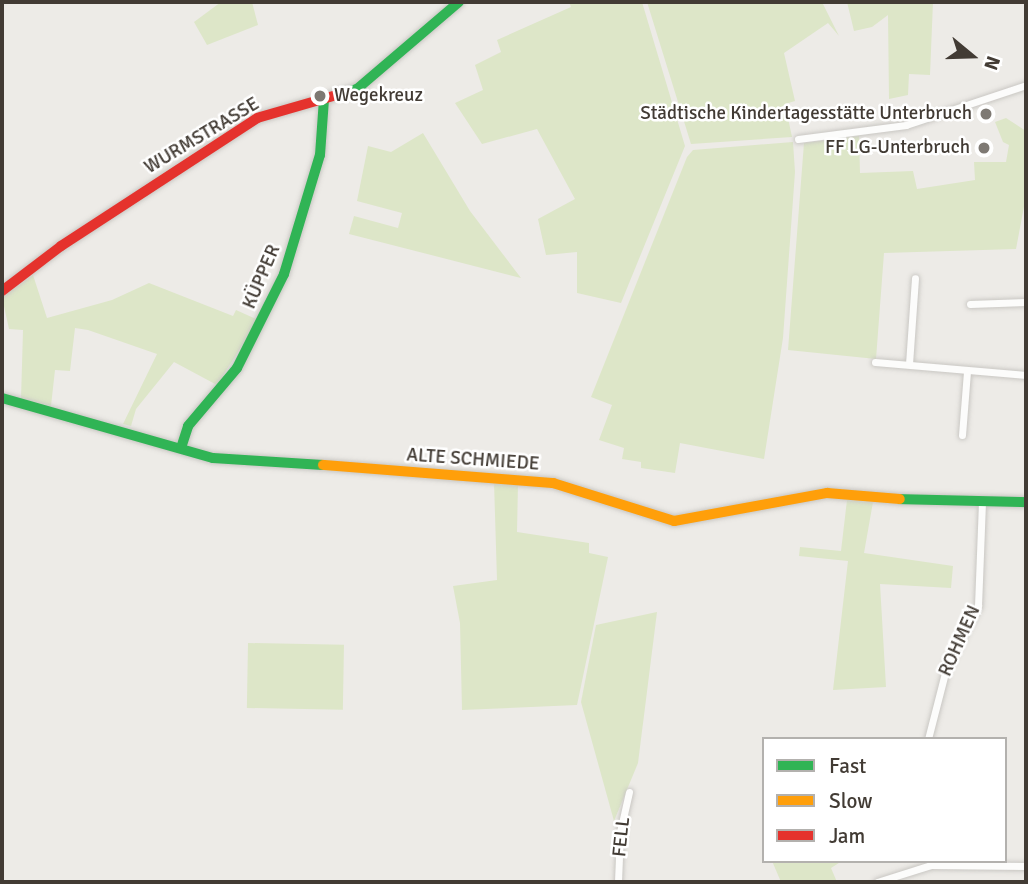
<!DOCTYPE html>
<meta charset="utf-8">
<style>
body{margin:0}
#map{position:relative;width:1028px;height:884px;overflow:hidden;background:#edebe7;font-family:Signika,sans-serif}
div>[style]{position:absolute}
.green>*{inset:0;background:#dde6c8;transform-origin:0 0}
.roads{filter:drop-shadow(0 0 2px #c9c7c3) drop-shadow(0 0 2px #c9c7c3)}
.street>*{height:7px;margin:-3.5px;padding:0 3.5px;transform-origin:3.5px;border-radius:3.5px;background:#fcfcfb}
.fast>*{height:10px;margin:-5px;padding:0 5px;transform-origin:5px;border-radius:5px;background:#30b455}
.slow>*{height:10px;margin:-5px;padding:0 5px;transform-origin:5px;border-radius:5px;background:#ff9f0a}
.jam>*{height:10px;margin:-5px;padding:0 5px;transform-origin:5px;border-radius:5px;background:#e5322d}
.dots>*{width:19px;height:19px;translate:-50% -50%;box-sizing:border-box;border:4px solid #fff;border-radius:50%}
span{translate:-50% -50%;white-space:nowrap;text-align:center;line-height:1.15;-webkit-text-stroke:5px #fff;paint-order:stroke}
.poi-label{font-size:19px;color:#423b34}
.left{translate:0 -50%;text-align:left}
.right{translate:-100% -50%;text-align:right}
.street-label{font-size:19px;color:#423b34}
.frame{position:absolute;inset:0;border:4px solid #423b34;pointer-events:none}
.legend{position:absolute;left:762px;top:737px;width:245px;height:126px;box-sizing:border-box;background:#fff;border:2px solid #b3b1ae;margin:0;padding:9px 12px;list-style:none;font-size:21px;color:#423b34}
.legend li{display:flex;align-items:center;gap:14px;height:35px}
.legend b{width:35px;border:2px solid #b3b1ae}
.north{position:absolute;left:937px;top:21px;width:70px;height:70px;-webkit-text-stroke:5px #fff;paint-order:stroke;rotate:109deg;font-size:19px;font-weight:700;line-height:28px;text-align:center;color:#423b34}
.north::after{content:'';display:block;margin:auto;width:24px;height:32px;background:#423b34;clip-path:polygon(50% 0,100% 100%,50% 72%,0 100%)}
</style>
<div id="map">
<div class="green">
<i style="clip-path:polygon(221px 2px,252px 2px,258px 25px,207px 45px,194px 22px)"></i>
<i style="clip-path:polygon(569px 2px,642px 2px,685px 146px,621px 303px,577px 293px,577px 252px,546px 255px,538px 219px,575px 199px,537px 129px,482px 144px,455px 103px,483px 90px,475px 65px,501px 52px,497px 40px,571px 7px)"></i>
<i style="clip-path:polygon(647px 2px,822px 2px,839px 36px,828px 23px,784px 53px,795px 101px,785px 104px,792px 137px,691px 144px)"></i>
<i style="clip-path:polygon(847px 2px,933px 2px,930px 75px,909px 74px,908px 95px,889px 99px,888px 15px,872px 27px,854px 31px)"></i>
<i style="clip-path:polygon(1006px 118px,1026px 131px,1026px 196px,1016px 249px,884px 253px,876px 359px,788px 350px,804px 143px,859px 136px,860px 173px,913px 171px,917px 189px,975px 180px,974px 162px,1006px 162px,1009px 145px,1003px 142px,995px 122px)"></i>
<i style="clip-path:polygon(423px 133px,470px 211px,521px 278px,349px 234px,354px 216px,398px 228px,402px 213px,357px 201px,368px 146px,391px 152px)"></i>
<i style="clip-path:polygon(793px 142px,795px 172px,783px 338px,764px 459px,680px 443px,675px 473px,641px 468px,641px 462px,622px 459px,624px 448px,599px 440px,612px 405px,591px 397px,687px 157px,693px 150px)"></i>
<i style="clip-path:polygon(33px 275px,47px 318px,112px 300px,149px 283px,233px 316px,236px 310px,258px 320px,217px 385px,174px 362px,136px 409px,131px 426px,123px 424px,157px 354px,88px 330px,75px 328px,70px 371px,55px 370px,51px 406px,21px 399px,23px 330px,9px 329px,2px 297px)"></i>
<i style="clip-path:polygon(494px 482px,518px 484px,517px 532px,589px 543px,589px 553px,608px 557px,577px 705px,462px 710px,460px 623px,453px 586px,497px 580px)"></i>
<i style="clip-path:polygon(847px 500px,873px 502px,864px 553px,953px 566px,951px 588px,880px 584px,886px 687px,833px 690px,848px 561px,799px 556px,800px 547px,841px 551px)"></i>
<i style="clip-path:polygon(657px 612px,638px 763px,614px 821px,581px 702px,596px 625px)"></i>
<i style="left:248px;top:643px;width:96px;height:65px;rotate:1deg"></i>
<i style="clip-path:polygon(772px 861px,842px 861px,831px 868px,837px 882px,781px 882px)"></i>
</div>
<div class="roads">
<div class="street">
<i style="left:798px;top:139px;width:109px;rotate:-7.4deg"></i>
<i style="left:906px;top:125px;width:126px;rotate:-18.4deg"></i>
<i style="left:970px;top:304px;width:56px;rotate:-2deg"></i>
<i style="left:875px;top:362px;width:152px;rotate:4.9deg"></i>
<i style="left:909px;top:364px;width:86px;rotate:-86deg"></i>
<i style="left:962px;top:435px;width:64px;rotate:-85.5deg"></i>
<i style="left:928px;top:739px;width:76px;rotate:-75.6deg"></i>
<i style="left:947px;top:665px;width:67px;rotate:-62.3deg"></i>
<i style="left:978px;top:606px;width:106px;rotate:-87.8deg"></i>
<i style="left:618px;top:882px;width:50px;rotate:-87.7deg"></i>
<i style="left:620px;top:832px;width:41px;rotate:-77.3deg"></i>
<i style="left:877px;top:882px;width:57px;rotate:-17.5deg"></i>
<i style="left:931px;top:865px;width:95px;rotate:0.6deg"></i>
</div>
<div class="fast">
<i style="left:347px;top:92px;width:10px;rotate:-17deg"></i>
<i style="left:357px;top:89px;width:134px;rotate:-40.5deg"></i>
<i style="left:2px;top:398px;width:219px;rotate:15.9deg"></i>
<i style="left:213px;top:458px;width:110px;rotate:3.6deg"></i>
<i style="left:181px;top:448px;width:23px;rotate:-72deg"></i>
<i style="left:188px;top:426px;width:76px;rotate:-49.8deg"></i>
<i style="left:237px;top:368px;width:105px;rotate:-63.4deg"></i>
<i style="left:284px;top:274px;width:124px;rotate:-73.2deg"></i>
<i style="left:320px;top:155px;width:56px;rotate:-85.9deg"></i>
<i style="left:900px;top:499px;width:126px;rotate:1.4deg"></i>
</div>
<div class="slow">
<i style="left:323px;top:465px;width:231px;rotate:4.5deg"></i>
<i style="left:553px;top:483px;width:127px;rotate:17.4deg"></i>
<i style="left:674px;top:521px;width:156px;rotate:-10.4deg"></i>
<i style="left:827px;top:493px;width:73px;rotate:4.7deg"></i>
</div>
<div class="jam">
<i style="left:2px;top:291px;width:74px;rotate:-37.3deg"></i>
<i style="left:61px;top:246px;width:234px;rotate:-33.1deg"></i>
<i style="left:257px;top:118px;width:94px;rotate:-16.1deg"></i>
</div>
</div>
<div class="dots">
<i style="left:320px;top:96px;background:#7e7973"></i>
<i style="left:986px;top:114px;background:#7e7973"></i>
<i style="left:984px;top:148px;background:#7e7973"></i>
</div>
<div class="poi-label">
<span class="left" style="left:334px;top:96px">Wegekreuz</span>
<span class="right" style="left:972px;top:114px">Städtische Kindertagesstätte Unterbruch</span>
<span class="right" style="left:970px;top:148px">FF LG-Unterbruch</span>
</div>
<div class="street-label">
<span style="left:202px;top:136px;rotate:-31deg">WURMSTRASSE</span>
<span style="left:262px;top:277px;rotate:-67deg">KÜPPER</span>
<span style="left:473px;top:460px;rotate:4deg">ALTE SCHMIEDE</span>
<span style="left:960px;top:641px;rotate:-66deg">ROHMEN</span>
<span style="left:622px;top:837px;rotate:-84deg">FELL</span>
</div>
<div class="frame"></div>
<ul class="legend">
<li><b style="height:9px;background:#30b455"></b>Fast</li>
<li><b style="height:9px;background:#ff9f0a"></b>Slow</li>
<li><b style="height:9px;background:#e5322d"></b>Jam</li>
</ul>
<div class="north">N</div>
</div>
